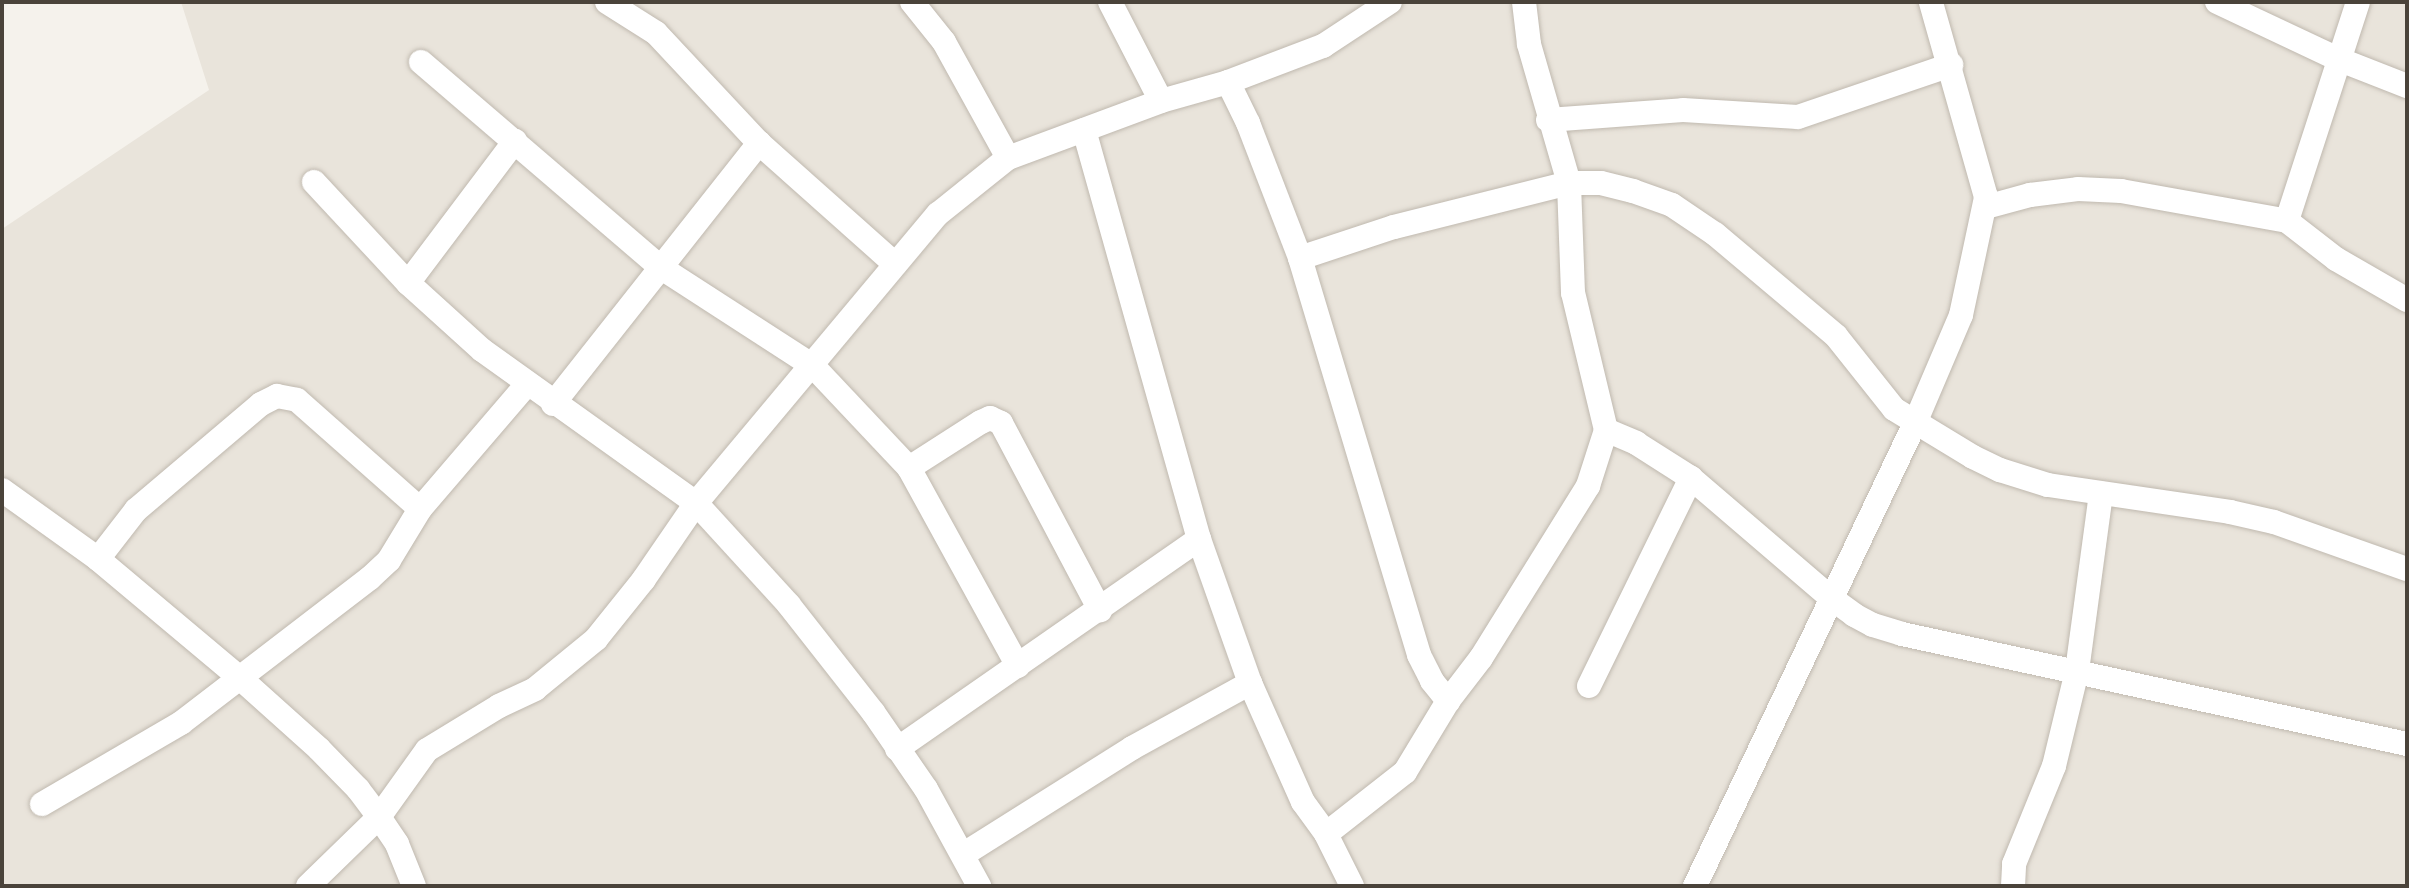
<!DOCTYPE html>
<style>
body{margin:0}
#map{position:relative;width:2409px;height:888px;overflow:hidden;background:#f5f2ec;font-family:"Varela Round",sans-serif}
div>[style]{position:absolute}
.residential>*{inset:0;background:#e9e4db}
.roads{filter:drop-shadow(0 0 2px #c0b9af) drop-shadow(0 0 2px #c0b9af)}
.minor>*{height:24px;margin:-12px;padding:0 12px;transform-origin:12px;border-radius:12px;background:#fff}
span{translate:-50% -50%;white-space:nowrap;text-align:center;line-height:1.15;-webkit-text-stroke:5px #fff;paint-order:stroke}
.frame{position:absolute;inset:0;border:4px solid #4a433a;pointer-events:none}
</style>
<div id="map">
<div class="residential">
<i style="clip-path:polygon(181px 2px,2407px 2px,2407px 886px,2px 886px,2px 229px,209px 90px)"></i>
</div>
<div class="roads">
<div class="minor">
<i style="left:607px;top:2px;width:58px;rotate:32.3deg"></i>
<i style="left:656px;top:33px;width:151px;rotate:46.9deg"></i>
<i style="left:759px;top:143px;width:182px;rotate:41.7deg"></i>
<i style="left:912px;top:2px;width:51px;rotate:51.3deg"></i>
<i style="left:944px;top:42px;width:132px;rotate:61.1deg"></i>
<i style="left:1110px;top:2px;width:111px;rotate:62.7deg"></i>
<i style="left:2217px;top:2px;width:134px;rotate:25.2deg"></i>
<i style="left:2338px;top:59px;width:74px;rotate:21.4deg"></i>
<i style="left:2358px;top:2px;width:230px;rotate:108deg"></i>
<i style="left:2287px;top:221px;width:62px;rotate:37.8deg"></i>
<i style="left:2336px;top:259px;width:82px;rotate:30deg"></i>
<i style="left:421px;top:62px;width:315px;rotate:40.6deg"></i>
<i style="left:660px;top:267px;width:182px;rotate:32.9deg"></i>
<i style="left:813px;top:366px;width:140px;rotate:46.7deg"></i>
<i style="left:909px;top:468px;width:226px;rotate:61.2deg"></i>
<i style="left:1228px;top:82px;width:102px;rotate:-20.8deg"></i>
<i style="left:1323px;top:46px;width:80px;rotate:-33.3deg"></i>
<i style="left:1548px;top:120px;width:135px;rotate:-4.2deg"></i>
<i style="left:1683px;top:110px;width:115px;rotate:3.5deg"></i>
<i style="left:1798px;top:117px;width:162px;rotate:-18.8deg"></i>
<i style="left:1084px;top:130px;width:425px;rotate:74.3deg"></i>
<i style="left:1199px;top:539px;width:153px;rotate:70.5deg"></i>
<i style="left:1250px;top:683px;width:130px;rotate:66deg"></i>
<i style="left:1303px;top:802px;width:39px;rotate:54deg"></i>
<i style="left:314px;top:182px;width:138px;rotate:47.1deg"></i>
<i style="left:408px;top:283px;width:100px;rotate:42.2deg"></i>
<i style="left:482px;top:350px;width:263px;rotate:35.6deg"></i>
<i style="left:696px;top:503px;width:138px;rotate:47.6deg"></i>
<i style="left:789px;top:605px;width:136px;rotate:51.9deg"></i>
<i style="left:873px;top:712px;width:93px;rotate:55.5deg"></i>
<i style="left:926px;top:789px;width:111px;rotate:61.3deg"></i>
<i style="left:1986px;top:207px;width:46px;rotate:-15.3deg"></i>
<i style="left:2030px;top:195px;width:48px;rotate:-7.1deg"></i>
<i style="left:2078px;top:189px;width:43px;rotate:2.7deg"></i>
<i style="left:2121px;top:191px;width:169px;rotate:10.2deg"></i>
<i style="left:1300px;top:258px;width:99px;rotate:-18.3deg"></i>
<i style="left:1394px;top:227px;width:180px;rotate:-14.1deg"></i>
<i style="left:1569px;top:183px;width:32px"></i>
<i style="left:1601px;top:183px;width:33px;rotate:14deg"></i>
<i style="left:1633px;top:191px;width:41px;rotate:19.7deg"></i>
<i style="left:1672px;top:205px;width:52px;rotate:34deg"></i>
<i style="left:1715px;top:234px;width:158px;rotate:40.1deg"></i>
<i style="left:1836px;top:336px;width:93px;rotate:51.5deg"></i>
<i style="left:1894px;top:409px;width:92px;rotate:31.3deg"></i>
<i style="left:1973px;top:457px;width:30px;rotate:26deg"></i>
<i style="left:2000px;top:470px;width:50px;rotate:17.4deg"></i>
<i style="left:2048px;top:485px;width:184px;rotate:8.4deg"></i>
<i style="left:2230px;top:512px;width:45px;rotate:12.8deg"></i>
<i style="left:2274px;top:522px;width:141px;rotate:19.5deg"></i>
<i style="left:408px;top:283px;width:178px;rotate:-53deg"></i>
<i style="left:553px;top:404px;width:333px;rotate:-51.7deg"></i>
<i style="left:1606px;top:430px;width:33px;rotate:23deg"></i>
<i style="left:1636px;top:443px;width:65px;rotate:32.5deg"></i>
<i style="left:1691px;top:478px;width:184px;rotate:40.6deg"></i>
<i style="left:1831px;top:598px;width:29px;rotate:36deg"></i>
<i style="left:1854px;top:615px;width:21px;rotate:28deg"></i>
<i style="left:1873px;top:625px;width:30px;rotate:17deg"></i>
<i style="left:1902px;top:634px;width:517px;rotate:12.29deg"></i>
<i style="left:909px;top:468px;width:85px;rotate:-32.6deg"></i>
<i style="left:981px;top:422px;width:10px;rotate:-24deg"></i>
<i style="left:990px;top:418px;width:12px;rotate:24deg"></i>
<i style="left:1001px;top:423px;width:212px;rotate:62.1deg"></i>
<i style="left:2px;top:490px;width:118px;rotate:35.7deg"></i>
<i style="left:98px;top:559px;width:185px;rotate:40deg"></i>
<i style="left:240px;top:678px;width:106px;rotate:41.9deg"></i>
<i style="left:319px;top:749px;width:56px;rotate:45.7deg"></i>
<i style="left:358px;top:789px;width:35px;rotate:53deg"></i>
<i style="left:379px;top:817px;width:32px;rotate:56deg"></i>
<i style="left:397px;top:844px;width:45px;rotate:68deg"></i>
<i style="left:98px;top:559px;width:62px;rotate:-52.2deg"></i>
<i style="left:136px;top:510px;width:164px;rotate:-40.3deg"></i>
<i style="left:261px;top:404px;width:18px;rotate:-27deg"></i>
<i style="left:277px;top:396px;width:20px;rotate:11deg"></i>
<i style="left:297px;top:400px;width:164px;rotate:41.5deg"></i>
<i style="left:1589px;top:686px;width:232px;rotate:-63.9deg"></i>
<i style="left:1448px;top:701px;width:54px;rotate:-52.5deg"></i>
<i style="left:1481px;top:658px;width:203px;rotate:-58.1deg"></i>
<i style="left:1588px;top:486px;width:59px;rotate:-72.2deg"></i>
<i style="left:1606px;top:430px;width:141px;rotate:-103.5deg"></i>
<i style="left:1573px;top:293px;width:110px;rotate:-92.1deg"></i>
<i style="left:1569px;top:183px;width:145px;rotate:-106.1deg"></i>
<i style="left:1529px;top:44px;width:42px;rotate:-96.8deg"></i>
<i style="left:897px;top:749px;width:368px;rotate:-34.8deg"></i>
<i style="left:42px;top:804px;width:161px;rotate:-30.2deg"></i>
<i style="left:181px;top:723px;width:238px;rotate:-37.5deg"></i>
<i style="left:370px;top:578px;width:26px;rotate:-43deg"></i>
<i style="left:389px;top:560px;width:60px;rotate:-58.7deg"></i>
<i style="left:420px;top:509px;width:165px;rotate:-49.4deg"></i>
<i style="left:964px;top:854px;width:199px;rotate:-32.2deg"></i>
<i style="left:1132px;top:748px;width:135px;rotate:-28.8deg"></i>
<i style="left:308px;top:886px;width:99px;rotate:-44.2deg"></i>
<i style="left:379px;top:817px;width:82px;rotate:-54.4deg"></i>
<i style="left:427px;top:750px;width:84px;rotate:-31.4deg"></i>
<i style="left:499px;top:706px;width:40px;rotate:-25deg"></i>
<i style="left:535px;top:689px;width:79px;rotate:-39.3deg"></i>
<i style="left:596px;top:639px;width:77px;rotate:-51.3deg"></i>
<i style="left:644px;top:579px;width:92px;rotate:-55.6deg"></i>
<i style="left:696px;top:503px;width:377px;rotate:-50.1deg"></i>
<i style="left:938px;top:214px;width:90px;rotate:-38.7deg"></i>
<i style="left:1008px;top:158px;width:163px;rotate:-20.4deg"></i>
<i style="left:1161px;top:101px;width:70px;rotate:-15.8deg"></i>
<i style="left:1228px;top:82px;width:46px;rotate:64deg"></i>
<i style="left:1248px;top:123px;width:145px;rotate:68.9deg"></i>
<i style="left:1300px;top:258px;width:414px;rotate:73.3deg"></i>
<i style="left:1419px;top:655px;width:29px;rotate:63deg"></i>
<i style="left:1432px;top:681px;width:26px;rotate:51deg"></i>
<i style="left:1448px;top:701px;width:83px;rotate:121.2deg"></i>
<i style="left:1405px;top:772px;width:100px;rotate:141.9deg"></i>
<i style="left:1326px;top:834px;width:58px;rotate:63.4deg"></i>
<i style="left:1695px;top:886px;width:513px;rotate:-64.58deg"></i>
<i style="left:1915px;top:423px;width:117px;rotate:-66.9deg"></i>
<i style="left:1961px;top:315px;width:121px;rotate:-78deg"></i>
<i style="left:1986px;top:197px;width:203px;rotate:-105.8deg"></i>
<i style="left:2013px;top:886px;width:22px;rotate:-87deg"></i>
<i style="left:2014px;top:864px;width:106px;rotate:-67.8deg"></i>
<i style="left:2054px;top:766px;width:98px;rotate:-76.4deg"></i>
<i style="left:2077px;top:671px;width:179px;rotate:-82.3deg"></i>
</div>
</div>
<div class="frame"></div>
</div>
